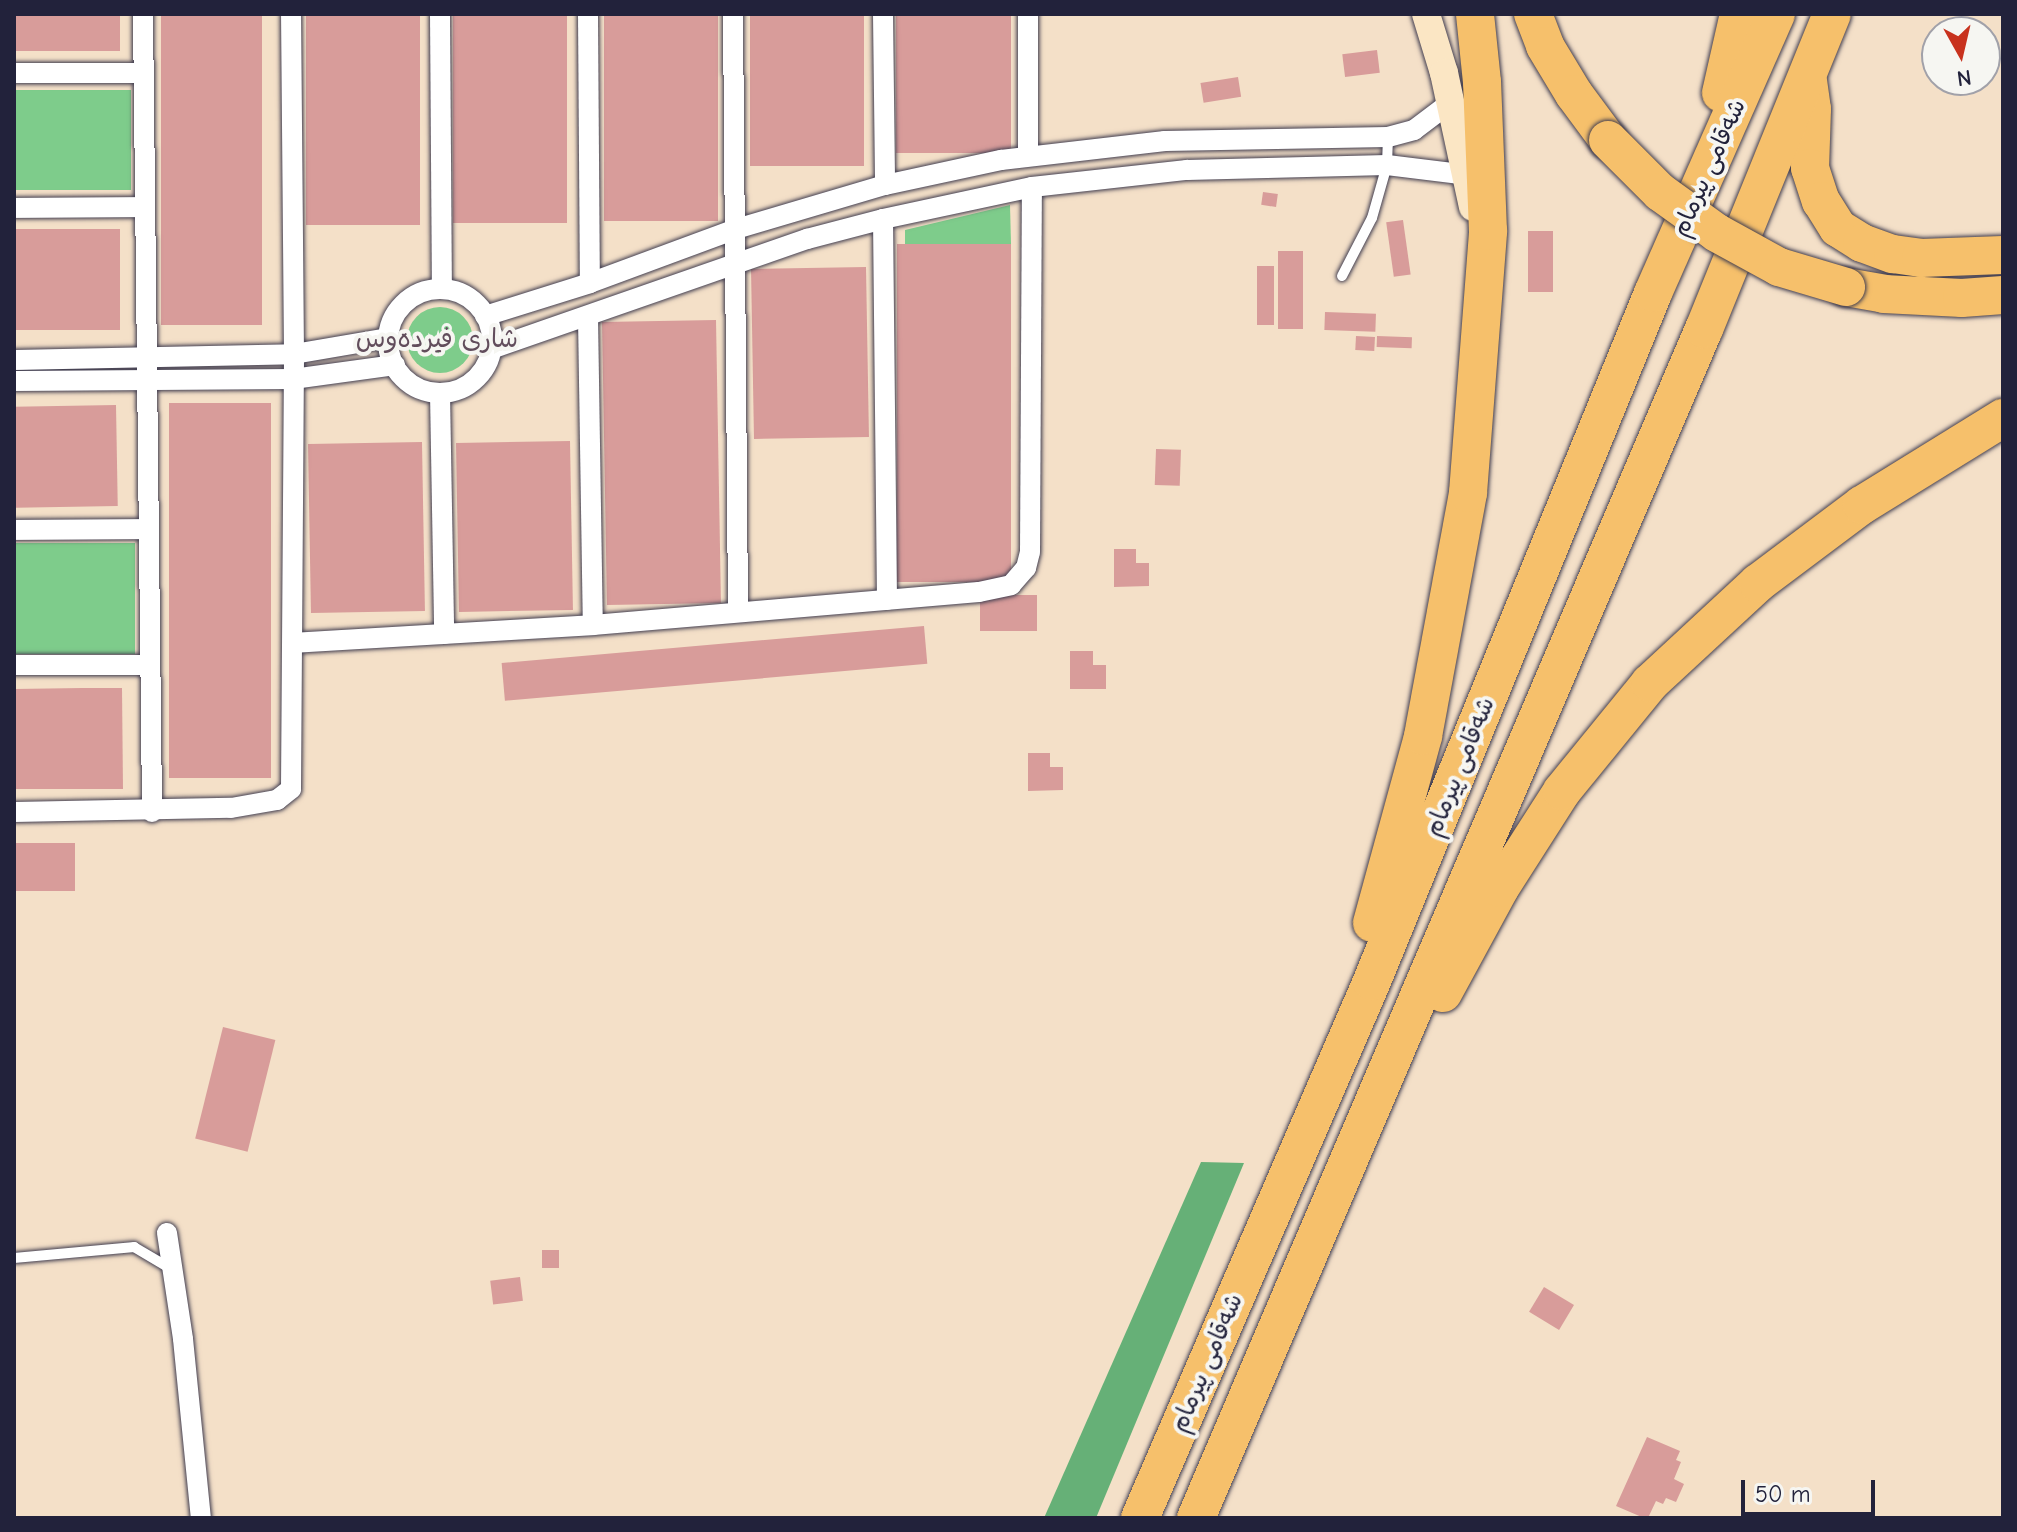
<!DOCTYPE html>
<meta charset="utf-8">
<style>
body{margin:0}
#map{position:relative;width:2017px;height:1532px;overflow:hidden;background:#f4e0c8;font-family:"Comic Neue","Playpen Sans Arabic",sans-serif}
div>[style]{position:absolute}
.green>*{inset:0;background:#7ecc8b;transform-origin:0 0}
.round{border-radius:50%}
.forest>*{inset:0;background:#66b077}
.building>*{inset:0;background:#d89c9a;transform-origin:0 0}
.roads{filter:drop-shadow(0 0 2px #423e50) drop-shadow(0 0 2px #423e50)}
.lane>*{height:10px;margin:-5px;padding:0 5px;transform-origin:5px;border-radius:5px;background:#fff}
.street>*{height:20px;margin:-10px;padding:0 10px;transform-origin:10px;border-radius:10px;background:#fff}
.street>.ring{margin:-10px;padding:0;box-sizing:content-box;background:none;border:20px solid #fff;border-radius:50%}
.secondary>*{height:28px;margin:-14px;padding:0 14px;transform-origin:14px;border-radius:14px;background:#fbe6c4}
.highway>*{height:38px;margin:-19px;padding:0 19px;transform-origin:19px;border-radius:19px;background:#f6c06b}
.bridges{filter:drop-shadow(0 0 2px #423e50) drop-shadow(0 0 2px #423e50)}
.highway-bridge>*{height:38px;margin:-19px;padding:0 19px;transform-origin:19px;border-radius:19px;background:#f6c06b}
span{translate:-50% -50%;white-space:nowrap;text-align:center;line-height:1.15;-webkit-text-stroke:8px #f6f6f2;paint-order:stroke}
.street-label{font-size:24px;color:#22223b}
.neighbourhood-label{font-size:26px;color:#624d5c}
.frame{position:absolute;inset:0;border:16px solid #22223b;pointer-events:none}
.north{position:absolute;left:1921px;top:16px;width:80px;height:80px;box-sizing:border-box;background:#f6f6f2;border:2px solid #a1a1a9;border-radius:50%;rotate:172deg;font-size:22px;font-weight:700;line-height:32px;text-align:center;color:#22223b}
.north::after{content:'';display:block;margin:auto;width:28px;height:36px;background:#c8321e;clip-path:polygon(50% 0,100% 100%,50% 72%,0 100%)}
.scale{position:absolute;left:1741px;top:1480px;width:134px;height:36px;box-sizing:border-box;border:4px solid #22223b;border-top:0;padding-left:10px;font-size:24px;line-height:28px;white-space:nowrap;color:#22223b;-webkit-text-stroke:6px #f6f6f2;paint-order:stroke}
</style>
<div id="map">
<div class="green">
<i style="left:14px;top:90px;width:117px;height:100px"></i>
<i style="clip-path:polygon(1010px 205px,1011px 244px,905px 244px,905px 230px)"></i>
<i class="round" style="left:407px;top:307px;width:66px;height:66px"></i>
<i style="left:135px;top:543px;width:111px;height:121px;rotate:90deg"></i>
</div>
<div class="forest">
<i style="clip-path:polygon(1201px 1162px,1244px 1163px,1096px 1518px,1044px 1518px)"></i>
</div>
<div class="building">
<i style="left:14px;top:14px;width:106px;height:37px"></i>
<i style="left:161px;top:14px;width:101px;height:311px"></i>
<i style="left:306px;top:14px;width:114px;height:211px"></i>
<i style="left:453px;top:14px;width:114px;height:209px"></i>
<i style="left:604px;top:14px;width:114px;height:207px"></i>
<i style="left:750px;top:14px;width:114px;height:152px"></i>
<i style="left:896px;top:14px;width:115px;height:139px"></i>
<i style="left:1377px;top:50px;width:23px;height:35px;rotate:83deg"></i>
<i style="left:1238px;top:77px;width:20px;height:38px;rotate:81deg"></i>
<i style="left:1263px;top:192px;width:15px;height:13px;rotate:8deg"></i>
<i style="left:1403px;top:220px;width:55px;height:17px;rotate:82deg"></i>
<i style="left:120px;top:229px;width:101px;height:106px;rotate:90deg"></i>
<i style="left:1553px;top:231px;width:61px;height:25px;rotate:90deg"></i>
<i style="left:897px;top:244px;width:114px;height:338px"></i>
<i style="left:1278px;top:251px;width:25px;height:78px"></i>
<i style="left:1257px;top:266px;width:17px;height:59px"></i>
<i style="left:866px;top:267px;width:170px;height:115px;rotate:89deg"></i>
<i style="left:1325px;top:312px;width:51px;height:18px;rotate:2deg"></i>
<i style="left:716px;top:320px;width:283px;height:114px;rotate:89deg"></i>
<i style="left:1356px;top:336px;width:19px;height:14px;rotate:3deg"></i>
<i style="left:1377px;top:336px;width:35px;height:11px;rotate:2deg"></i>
<i style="left:271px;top:403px;width:375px;height:102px;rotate:90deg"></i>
<i style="left:116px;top:405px;width:101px;height:102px;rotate:89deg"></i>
<i style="left:570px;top:441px;width:169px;height:114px;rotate:89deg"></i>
<i style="left:422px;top:442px;width:169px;height:114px;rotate:89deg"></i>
<i style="left:1156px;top:449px;width:25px;height:36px;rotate:2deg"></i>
<i style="clip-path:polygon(1114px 549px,1136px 549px,1136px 563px,1149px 563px,1149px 586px,1114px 587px)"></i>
<i style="left:980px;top:595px;width:57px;height:36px"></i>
<i style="left:924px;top:626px;width:38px;height:424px;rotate:85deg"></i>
<i style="clip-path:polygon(1070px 651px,1093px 651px,1093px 665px,1106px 665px,1106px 689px,1070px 689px)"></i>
<i style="clip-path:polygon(82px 688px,122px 688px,123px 789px,14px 789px,14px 689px)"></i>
<i style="clip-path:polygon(1028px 753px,1050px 753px,1050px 767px,1063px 767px,1063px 790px,1028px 791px)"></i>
<i style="left:75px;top:843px;width:48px;height:61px;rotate:90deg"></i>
<i style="left:223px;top:1027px;width:54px;height:115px;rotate:14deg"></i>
<i style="left:542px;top:1250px;width:17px;height:18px"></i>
<i style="left:520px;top:1277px;width:24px;height:30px;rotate:83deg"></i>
<i style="left:1544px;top:1287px;width:35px;height:29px;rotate:31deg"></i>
<i style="clip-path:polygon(1647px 1437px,1680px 1451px,1676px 1460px,1681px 1462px,1674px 1479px,1684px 1484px,1676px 1502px,1666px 1498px,1663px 1504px,1656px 1501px,1648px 1518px,1644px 1518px,1616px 1506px)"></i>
</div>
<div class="roads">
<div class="lane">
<i style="left:1342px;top:276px;width:65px;rotate:-62.7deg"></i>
<i style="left:1372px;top:218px;width:55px;rotate:-74.2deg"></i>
<i style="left:1387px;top:165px;width:28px;rotate:-88deg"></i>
<i style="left:14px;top:1258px;width:121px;rotate:-5.2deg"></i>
<i style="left:134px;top:1247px;width:45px;rotate:30.5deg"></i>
</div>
<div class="street">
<i style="left:143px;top:14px;width:798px;rotate:89.35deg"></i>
<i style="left:440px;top:14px;width:274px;rotate:89.6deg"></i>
<i style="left:588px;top:14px;width:269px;rotate:89.6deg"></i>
<i style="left:733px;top:14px;width:597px;rotate:89.52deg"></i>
<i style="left:883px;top:14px;width:171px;rotate:89.3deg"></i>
<i style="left:1028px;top:14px;width:142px;rotate:90deg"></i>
<i style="left:14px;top:73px;width:128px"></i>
<i style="left:14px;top:208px;width:130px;rotate:-0.4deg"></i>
<i style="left:883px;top:219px;width:381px;rotate:89.4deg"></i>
<i class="ring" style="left:388px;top:289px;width:84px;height:84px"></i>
<i style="left:485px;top:316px;width:110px;rotate:-17.4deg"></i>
<i style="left:590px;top:283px;width:156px;rotate:-20.3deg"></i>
<i style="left:736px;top:229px;width:155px;rotate:-16.5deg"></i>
<i style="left:885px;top:185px;width:119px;rotate:-12.2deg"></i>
<i style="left:1001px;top:160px;width:165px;rotate:-6.6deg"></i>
<i style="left:1165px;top:141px;width:223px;rotate:-1deg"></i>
<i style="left:1388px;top:137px;width:27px;rotate:-15deg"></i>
<i style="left:1414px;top:130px;width:46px;rotate:-37.1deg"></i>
<i style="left:588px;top:317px;width:308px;rotate:89.1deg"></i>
<i style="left:491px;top:349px;width:335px;rotate:-19.2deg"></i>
<i style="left:807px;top:239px;width:79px;rotate:-14.7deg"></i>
<i style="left:883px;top:219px;width:152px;rotate:-12.1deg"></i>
<i style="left:1032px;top:187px;width:156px;rotate:-6.3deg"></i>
<i style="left:1187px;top:170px;width:200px;rotate:-1.4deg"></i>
<i style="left:1387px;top:165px;width:82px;rotate:7deg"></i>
<i style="left:14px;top:360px;width:280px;rotate:-1.2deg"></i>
<i style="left:294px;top:354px;width:95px;rotate:-9.7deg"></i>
<i style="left:14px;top:381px;width:279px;rotate:-0.4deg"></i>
<i style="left:293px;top:379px;width:103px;rotate:-7.8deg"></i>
<i style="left:440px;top:393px;width:241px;rotate:89deg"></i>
<i style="left:14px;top:530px;width:134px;rotate:-0.4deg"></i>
<i style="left:293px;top:643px;width:301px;rotate:-3.4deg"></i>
<i style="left:593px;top:625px;width:387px;rotate:-4.9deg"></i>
<i style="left:979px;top:592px;width:33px;rotate:-12deg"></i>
<i style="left:1011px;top:585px;width:23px;rotate:-49deg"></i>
<i style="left:1026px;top:568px;width:16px;rotate:-76deg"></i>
<i style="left:1030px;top:552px;width:365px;rotate:-89.7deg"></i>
<i style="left:14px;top:665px;width:135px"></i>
<i style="left:14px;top:812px;width:217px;rotate:-1.1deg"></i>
<i style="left:231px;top:808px;width:47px;rotate:-9.9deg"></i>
<i style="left:277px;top:800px;width:18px;rotate:-38deg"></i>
<i style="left:291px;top:789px;width:435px;rotate:-89.6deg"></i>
<i style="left:294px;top:354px;width:340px;rotate:-90.5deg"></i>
<i style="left:167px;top:1233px;width:107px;rotate:81.4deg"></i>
<i style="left:183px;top:1339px;width:180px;rotate:84.3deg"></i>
</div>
<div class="secondary">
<i style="left:1426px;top:14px;width:62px;rotate:73deg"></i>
<i style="left:1444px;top:73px;width:137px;rotate:77.8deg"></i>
</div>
<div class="highway">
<i style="left:1533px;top:14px;width:34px;rotate:69deg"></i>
<i style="left:1545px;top:46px;width:56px;rotate:58.9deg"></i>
<i style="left:1574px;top:94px;width:57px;rotate:53.5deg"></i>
<i style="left:1808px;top:81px;width:28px;rotate:82deg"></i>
<i style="left:1812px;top:109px;width:59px;rotate:91.9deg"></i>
<i style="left:1810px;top:168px;width:35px;rotate:72deg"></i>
<i style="left:1821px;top:201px;width:32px;rotate:58deg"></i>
<i style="left:1838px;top:228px;width:28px;rotate:32deg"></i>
<i style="left:1862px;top:243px;width:33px;rotate:20deg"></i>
<i style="left:1893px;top:254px;width:28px;rotate:8deg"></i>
<i style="left:1921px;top:258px;width:82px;rotate:-2.1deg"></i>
<i style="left:1721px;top:93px;width:81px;rotate:-77.2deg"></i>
<i style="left:1846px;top:287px;width:39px;rotate:10deg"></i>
<i style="left:1884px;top:294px;width:78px;rotate:2.9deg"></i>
<i style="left:1962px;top:298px;width:41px;rotate:-4.2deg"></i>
<i style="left:1372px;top:923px;width:194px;rotate:-74.7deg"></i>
<i style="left:1423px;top:736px;width:247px;rotate:-79.5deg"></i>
<i style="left:1468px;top:493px;width:263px;rotate:-85.6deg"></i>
<i style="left:1488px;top:231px;width:149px;rotate:-92.3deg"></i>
<i style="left:1482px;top:82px;width:68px;rotate:-95.9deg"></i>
<i style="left:1443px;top:993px;width:119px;rotate:-61.5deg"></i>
<i style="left:1500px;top:888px;width:115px;rotate:-57.4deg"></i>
<i style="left:1562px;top:791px;width:139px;rotate:-50.8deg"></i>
<i style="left:1650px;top:683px;width:147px;rotate:-42.8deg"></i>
<i style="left:1758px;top:583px;width:130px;rotate:-36.9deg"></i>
<i style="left:1862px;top:505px;width:166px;rotate:-31.7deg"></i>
<i style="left:1140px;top:1518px;width:585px;rotate:-66.63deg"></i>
<i style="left:1372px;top:981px;width:743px;rotate:-67.78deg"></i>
<i style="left:1653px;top:293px;width:305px;rotate:-66.2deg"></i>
<i style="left:1196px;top:1518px;width:1293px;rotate:-66.87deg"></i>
<i style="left:1704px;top:329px;width:340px;rotate:-67.9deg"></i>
</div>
</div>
<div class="bridges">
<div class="highway-bridge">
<i style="left:1608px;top:140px;width:74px;rotate:45deg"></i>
<i style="left:1660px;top:192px;width:70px;rotate:35.7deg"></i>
<i style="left:1717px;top:233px;width:71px;rotate:28.7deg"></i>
<i style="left:1779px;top:267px;width:70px;rotate:16.6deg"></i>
</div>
</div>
<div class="street-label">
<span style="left:1709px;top:168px;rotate:-66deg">شەقامی پیرمام</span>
<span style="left:1460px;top:767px;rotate:-68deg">شەقامی پیرمام</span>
<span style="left:1207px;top:1363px;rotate:-67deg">شەقامی پیرمام</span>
</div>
<div class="neighbourhood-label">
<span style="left:437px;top:340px">شاری فیردەوس</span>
</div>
<div class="frame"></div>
<div class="north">N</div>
<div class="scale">50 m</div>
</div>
